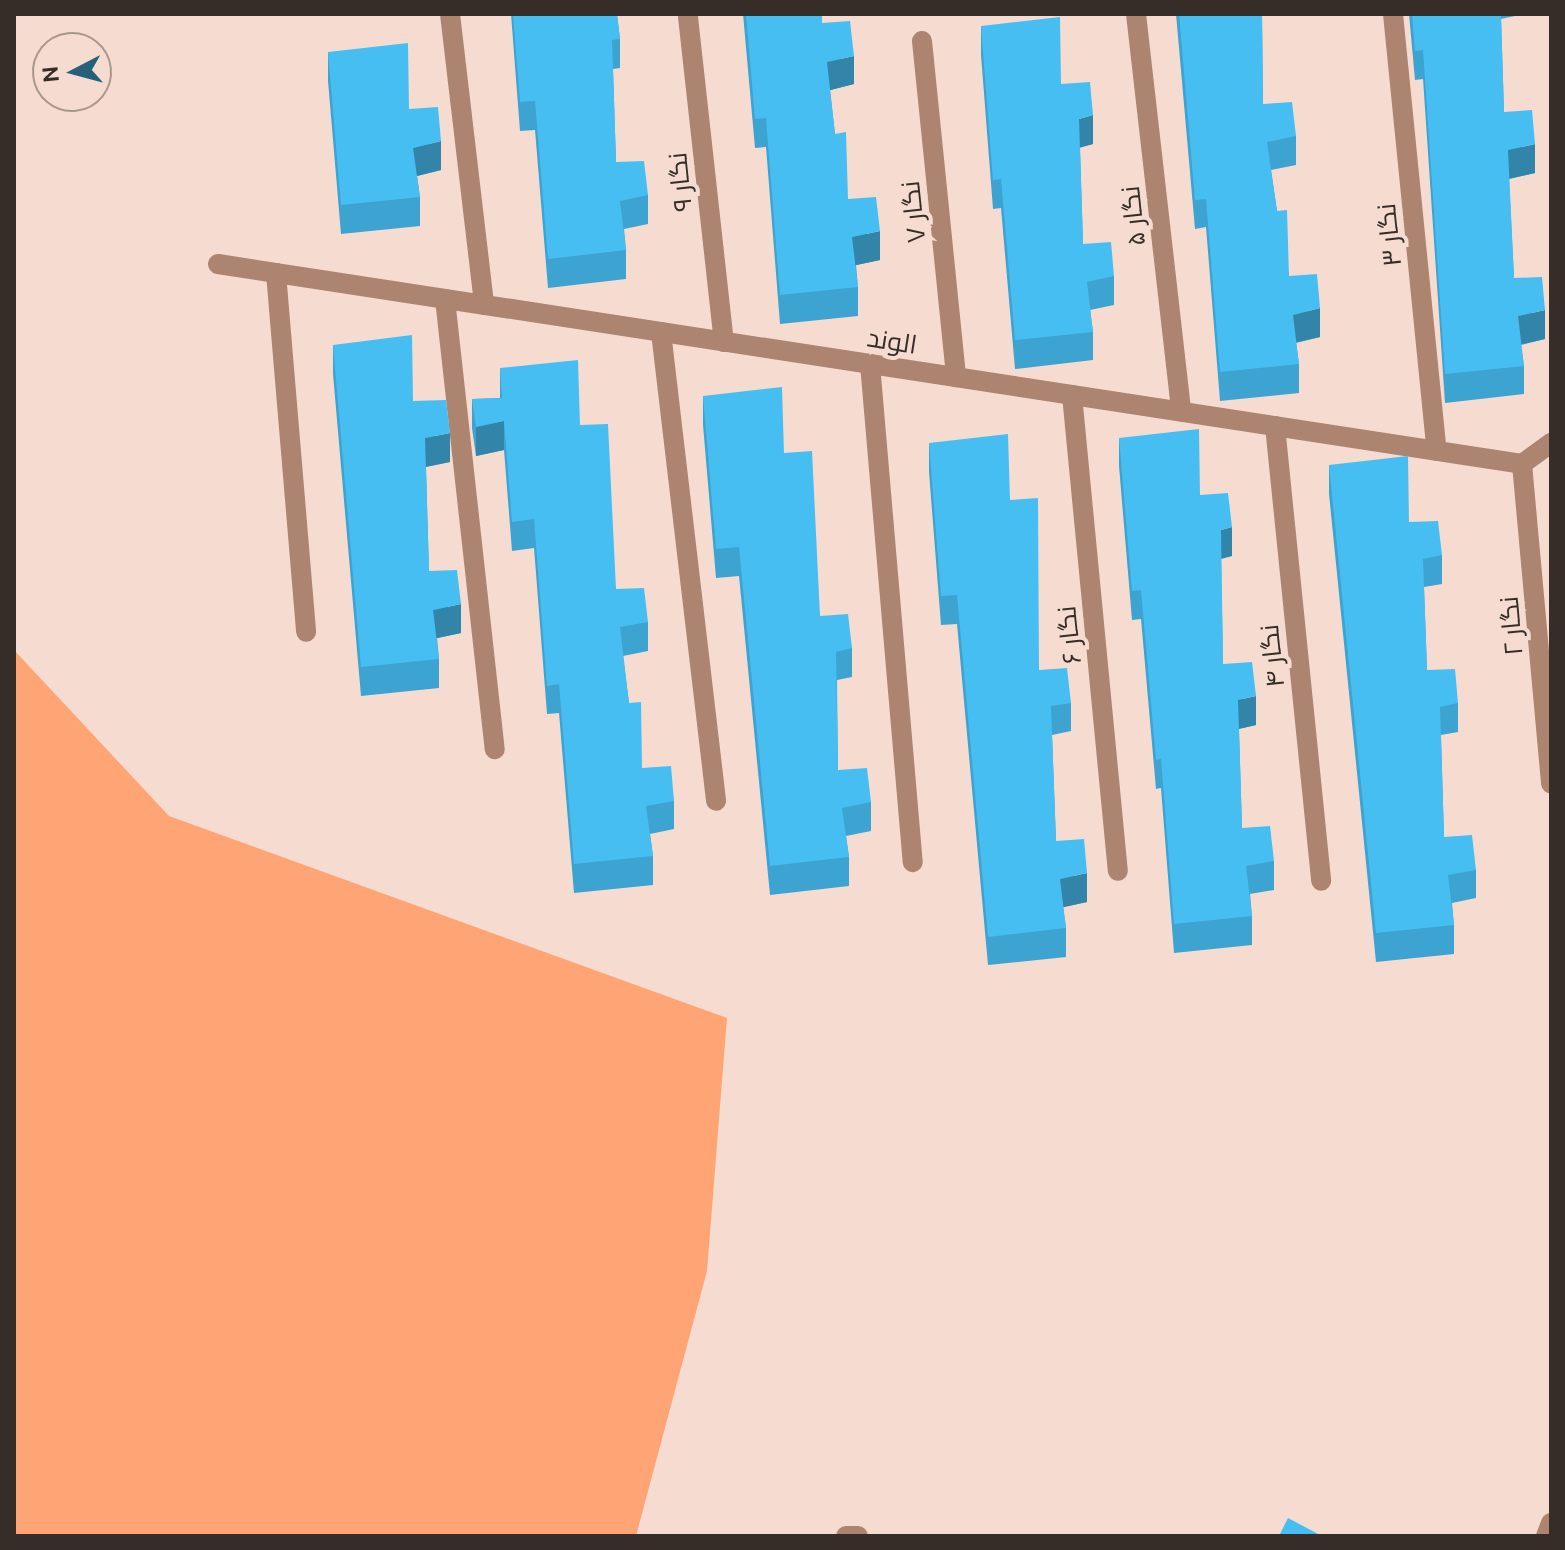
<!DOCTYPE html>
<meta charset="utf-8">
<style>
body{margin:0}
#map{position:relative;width:1565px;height:1550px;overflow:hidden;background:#f6dcd0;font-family:Ubuntu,Cairo,sans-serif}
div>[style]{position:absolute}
.green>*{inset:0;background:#ffa474}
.minor>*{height:20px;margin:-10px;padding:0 10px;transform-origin:10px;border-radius:10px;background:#ac8470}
.wall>*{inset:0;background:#3da3d0}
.shaded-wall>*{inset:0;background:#3285a9}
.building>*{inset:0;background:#47bef2}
span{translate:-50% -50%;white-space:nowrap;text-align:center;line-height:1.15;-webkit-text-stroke:8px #f6dcd0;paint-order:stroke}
.street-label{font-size:26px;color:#362d28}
.frame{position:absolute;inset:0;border:16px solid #362d28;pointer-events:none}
.north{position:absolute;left:32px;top:32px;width:80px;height:80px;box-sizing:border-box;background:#f6dcd0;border:2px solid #a9968d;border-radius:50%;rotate:264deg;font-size:22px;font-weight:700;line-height:32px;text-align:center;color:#362d28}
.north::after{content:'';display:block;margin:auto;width:28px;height:36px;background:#276079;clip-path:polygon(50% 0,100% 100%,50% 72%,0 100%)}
</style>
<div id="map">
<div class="green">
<i style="clip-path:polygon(14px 650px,169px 816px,727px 1018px,707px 1271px,636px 1536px,14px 1536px)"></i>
</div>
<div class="minor">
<i style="left:450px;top:14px;width:293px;rotate:83.3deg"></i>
<i style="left:1136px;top:14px;width:400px;rotate:83.5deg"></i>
<i style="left:1393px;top:14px;width:439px;rotate:84.3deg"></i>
<i style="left:688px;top:17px;width:327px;rotate:83.7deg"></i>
<i style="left:922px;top:41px;width:338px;rotate:84.2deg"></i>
<i style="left:218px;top:264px;width:1319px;rotate:8.72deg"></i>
<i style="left:1522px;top:464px;width:36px;rotate:-36deg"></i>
<i style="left:276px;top:273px;width:360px;rotate:85.2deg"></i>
<i style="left:445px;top:299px;width:453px;rotate:83.7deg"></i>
<i style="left:661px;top:332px;width:472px;rotate:83.3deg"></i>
<i style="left:870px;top:364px;width:500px;rotate:85.1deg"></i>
<i style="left:1072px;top:395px;width:478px;rotate:84.5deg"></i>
<i style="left:1275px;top:426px;width:457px;rotate:84.2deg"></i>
<i style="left:1522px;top:464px;width:321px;rotate:84.8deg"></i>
<i style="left:846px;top:1536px;width:12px"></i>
<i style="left:1546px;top:1536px;width:14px;rotate:-69deg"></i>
</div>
<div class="wall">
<i style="clip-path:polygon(511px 14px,617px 14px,620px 39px,620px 68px,613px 69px,616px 162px,648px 195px,648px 224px,624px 229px,626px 250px,626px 279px,548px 288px,535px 130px,520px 131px)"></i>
<i style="clip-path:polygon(743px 14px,822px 14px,822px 23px,854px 84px,830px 90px,835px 134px,848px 199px,880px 260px,856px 265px,858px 287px,858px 316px,780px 324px,766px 147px,755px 148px)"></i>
<i style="clip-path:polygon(1176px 14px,1262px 14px,1263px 104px,1296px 136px,1296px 165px,1271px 170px,1277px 211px,1289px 276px,1320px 337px,1296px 343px,1299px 364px,1299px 393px,1220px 401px,1206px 227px,1195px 229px)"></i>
<i style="clip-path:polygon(1409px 14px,1515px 14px,1515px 16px,1501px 19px,1504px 112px,1535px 173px,1509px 179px,1514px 278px,1545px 339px,1521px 345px,1524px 366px,1524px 394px,1445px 403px,1423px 79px,1415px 80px)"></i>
<i style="clip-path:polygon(981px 26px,1061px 84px,1093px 144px,1080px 147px,1083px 244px,1114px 276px,1114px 305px,1090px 310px,1093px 332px,1093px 360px,1015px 369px,1001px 208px,993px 209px,981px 55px)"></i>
<i style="clip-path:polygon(328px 52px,409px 109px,441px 170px,417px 176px,420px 197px,420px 226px,341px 234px,328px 81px)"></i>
<i style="clip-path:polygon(333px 345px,413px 401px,450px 462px,426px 467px,429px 571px,461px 633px,437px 638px,439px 659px,439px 688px,361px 696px,333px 374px)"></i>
<i style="clip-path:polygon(500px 368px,580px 425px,616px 589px,648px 622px,648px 651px,623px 656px,629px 703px,642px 768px,674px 801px,674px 829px,650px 834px,653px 856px,653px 885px,574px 893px,559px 713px,547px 714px,534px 548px,512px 551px,504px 450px,476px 456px,472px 428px,472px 399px,500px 398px)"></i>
<i style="clip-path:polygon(703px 396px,784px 453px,820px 616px,852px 648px,852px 677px,837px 680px,838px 770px,871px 802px,871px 831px,846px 836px,849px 857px,849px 886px,770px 895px,739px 576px,716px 578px,703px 425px)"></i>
<i style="clip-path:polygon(1119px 438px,1200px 495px,1232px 556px,1221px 558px,1223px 664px,1256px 725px,1239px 729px,1242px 828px,1274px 861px,1274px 890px,1250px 894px,1252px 916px,1252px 945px,1174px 953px,1161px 788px,1156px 789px,1141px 619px,1132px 620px,1119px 466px)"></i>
<i style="clip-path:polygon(929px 443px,1010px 500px,1039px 670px,1071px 703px,1071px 731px,1052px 735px,1056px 841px,1087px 902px,1063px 907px,1066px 928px,1066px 957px,988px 965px,957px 624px,941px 625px,929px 472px)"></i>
<i style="clip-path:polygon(1329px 465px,1442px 555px,1442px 584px,1424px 587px,1427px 670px,1458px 703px,1458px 732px,1441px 735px,1444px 837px,1476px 870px,1476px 898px,1452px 903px,1454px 925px,1454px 954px,1376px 962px,1329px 494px)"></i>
</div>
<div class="shaded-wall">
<i style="clip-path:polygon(854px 56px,854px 84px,827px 91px,827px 62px)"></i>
<i style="clip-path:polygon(1093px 115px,1093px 144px,1079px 148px,1079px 119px)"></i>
<i style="clip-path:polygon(441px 141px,441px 170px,413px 177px,413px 148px)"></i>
<i style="clip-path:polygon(1535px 144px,1535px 173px,1508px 179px,1508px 150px)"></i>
<i style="clip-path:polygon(880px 231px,880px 260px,852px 266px,852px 237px)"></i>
<i style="clip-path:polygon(1320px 308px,1320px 337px,1293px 343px,1293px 315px)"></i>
<i style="clip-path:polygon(1545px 310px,1545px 339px,1518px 345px,1518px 316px)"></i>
<i style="clip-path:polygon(504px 421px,504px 450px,476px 456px,476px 427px)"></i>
<i style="clip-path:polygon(450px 433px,450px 462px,425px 467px,425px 438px)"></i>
<i style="clip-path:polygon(1232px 527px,1232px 556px,1221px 559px,1221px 530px)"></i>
<i style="clip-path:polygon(461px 604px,461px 633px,433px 639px,433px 610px)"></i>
<i style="clip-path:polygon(1256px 696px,1256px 725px,1238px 729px,1238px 700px)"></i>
<i style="clip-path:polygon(1087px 873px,1087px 902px,1060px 908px,1060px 879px)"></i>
</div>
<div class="building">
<i style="clip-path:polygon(513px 14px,617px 14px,620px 39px,612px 40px,616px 162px,644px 161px,648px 195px,620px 201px,626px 250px,548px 259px,535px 101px,520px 102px)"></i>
<i style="clip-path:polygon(746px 14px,822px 14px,822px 23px,850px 21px,854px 56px,827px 62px,835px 134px,846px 132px,848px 199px,876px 197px,880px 231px,852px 237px,858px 287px,780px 295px,766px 118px,755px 119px)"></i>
<i style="clip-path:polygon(1179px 14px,1262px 14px,1263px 104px,1292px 102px,1296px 136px,1267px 142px,1277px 211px,1287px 210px,1289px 276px,1317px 274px,1320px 308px,1293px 315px,1299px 364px,1220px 372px,1206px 199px,1195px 200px)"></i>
<i style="clip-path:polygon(1412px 14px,1501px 14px,1504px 112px,1532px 110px,1535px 144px,1508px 150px,1514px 278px,1542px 277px,1545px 310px,1518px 316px,1524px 366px,1445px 374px,1423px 50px,1415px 51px)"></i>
<i style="clip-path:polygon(1060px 17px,1061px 84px,1090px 82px,1093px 115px,1079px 119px,1083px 244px,1111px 242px,1114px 276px,1087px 282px,1093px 332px,1015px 340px,1001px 179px,993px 180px,981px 26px)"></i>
<i style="clip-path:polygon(408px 43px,409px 109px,438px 107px,441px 141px,413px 148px,420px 197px,341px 205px,328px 52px)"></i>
<i style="clip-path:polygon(412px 335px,413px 401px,446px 400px,450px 433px,425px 438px,429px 571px,457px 570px,461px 604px,433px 610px,439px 659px,361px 667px,333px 345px)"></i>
<i style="clip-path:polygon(578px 360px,580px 425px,608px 424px,616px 589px,644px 588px,648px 622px,620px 627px,629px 703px,641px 702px,642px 768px,671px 766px,674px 801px,646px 806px,653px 856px,574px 864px,559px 684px,547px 686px,534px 519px,512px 522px,504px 421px,476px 427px,472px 399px,502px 398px,500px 368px)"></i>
<i style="clip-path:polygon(782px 387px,784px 453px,812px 451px,820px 616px,848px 614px,852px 648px,836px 652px,838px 770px,867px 768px,871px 802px,842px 808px,849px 857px,770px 866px,739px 547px,716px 549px,703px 396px)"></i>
<i style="clip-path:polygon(1199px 429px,1200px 495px,1228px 493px,1232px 527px,1221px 530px,1223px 664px,1252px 662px,1256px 696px,1238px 700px,1242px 828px,1270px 826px,1274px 861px,1246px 866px,1252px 916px,1174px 924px,1161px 759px,1156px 760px,1141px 590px,1132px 591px,1119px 438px)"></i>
<i style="clip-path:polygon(1008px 434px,1010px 500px,1038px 498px,1039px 670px,1067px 668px,1071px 703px,1051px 706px,1056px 841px,1084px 839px,1087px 873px,1060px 879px,1066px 928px,988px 937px,957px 595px,941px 596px,929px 443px)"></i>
<i style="clip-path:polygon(1408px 456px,1409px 522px,1438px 521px,1442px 555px,1423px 559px,1427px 670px,1455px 669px,1458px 703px,1440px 707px,1444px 837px,1472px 835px,1476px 870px,1448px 875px,1454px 925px,1376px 933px,1329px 465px)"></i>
<i style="clip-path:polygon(1288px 1518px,1322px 1536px,1279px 1536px)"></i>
</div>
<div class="street-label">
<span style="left:680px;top:182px;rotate:-96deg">نگار ۹</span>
<span style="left:913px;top:212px;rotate:-96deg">نگار ۷</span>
<span style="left:1133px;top:216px;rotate:-96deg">نگار ۵</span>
<span style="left:1389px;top:235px;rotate:-96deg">نگار ۳</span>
<span style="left:892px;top:341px;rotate:9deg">الوند</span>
<span style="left:1511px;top:626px;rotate:-95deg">نگار ۲</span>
<span style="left:1069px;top:635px;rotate:-96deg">نگار ۶</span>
<span style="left:1272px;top:656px;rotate:-96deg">نگار ۴</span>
</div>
<div class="frame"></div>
<div class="north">N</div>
</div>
